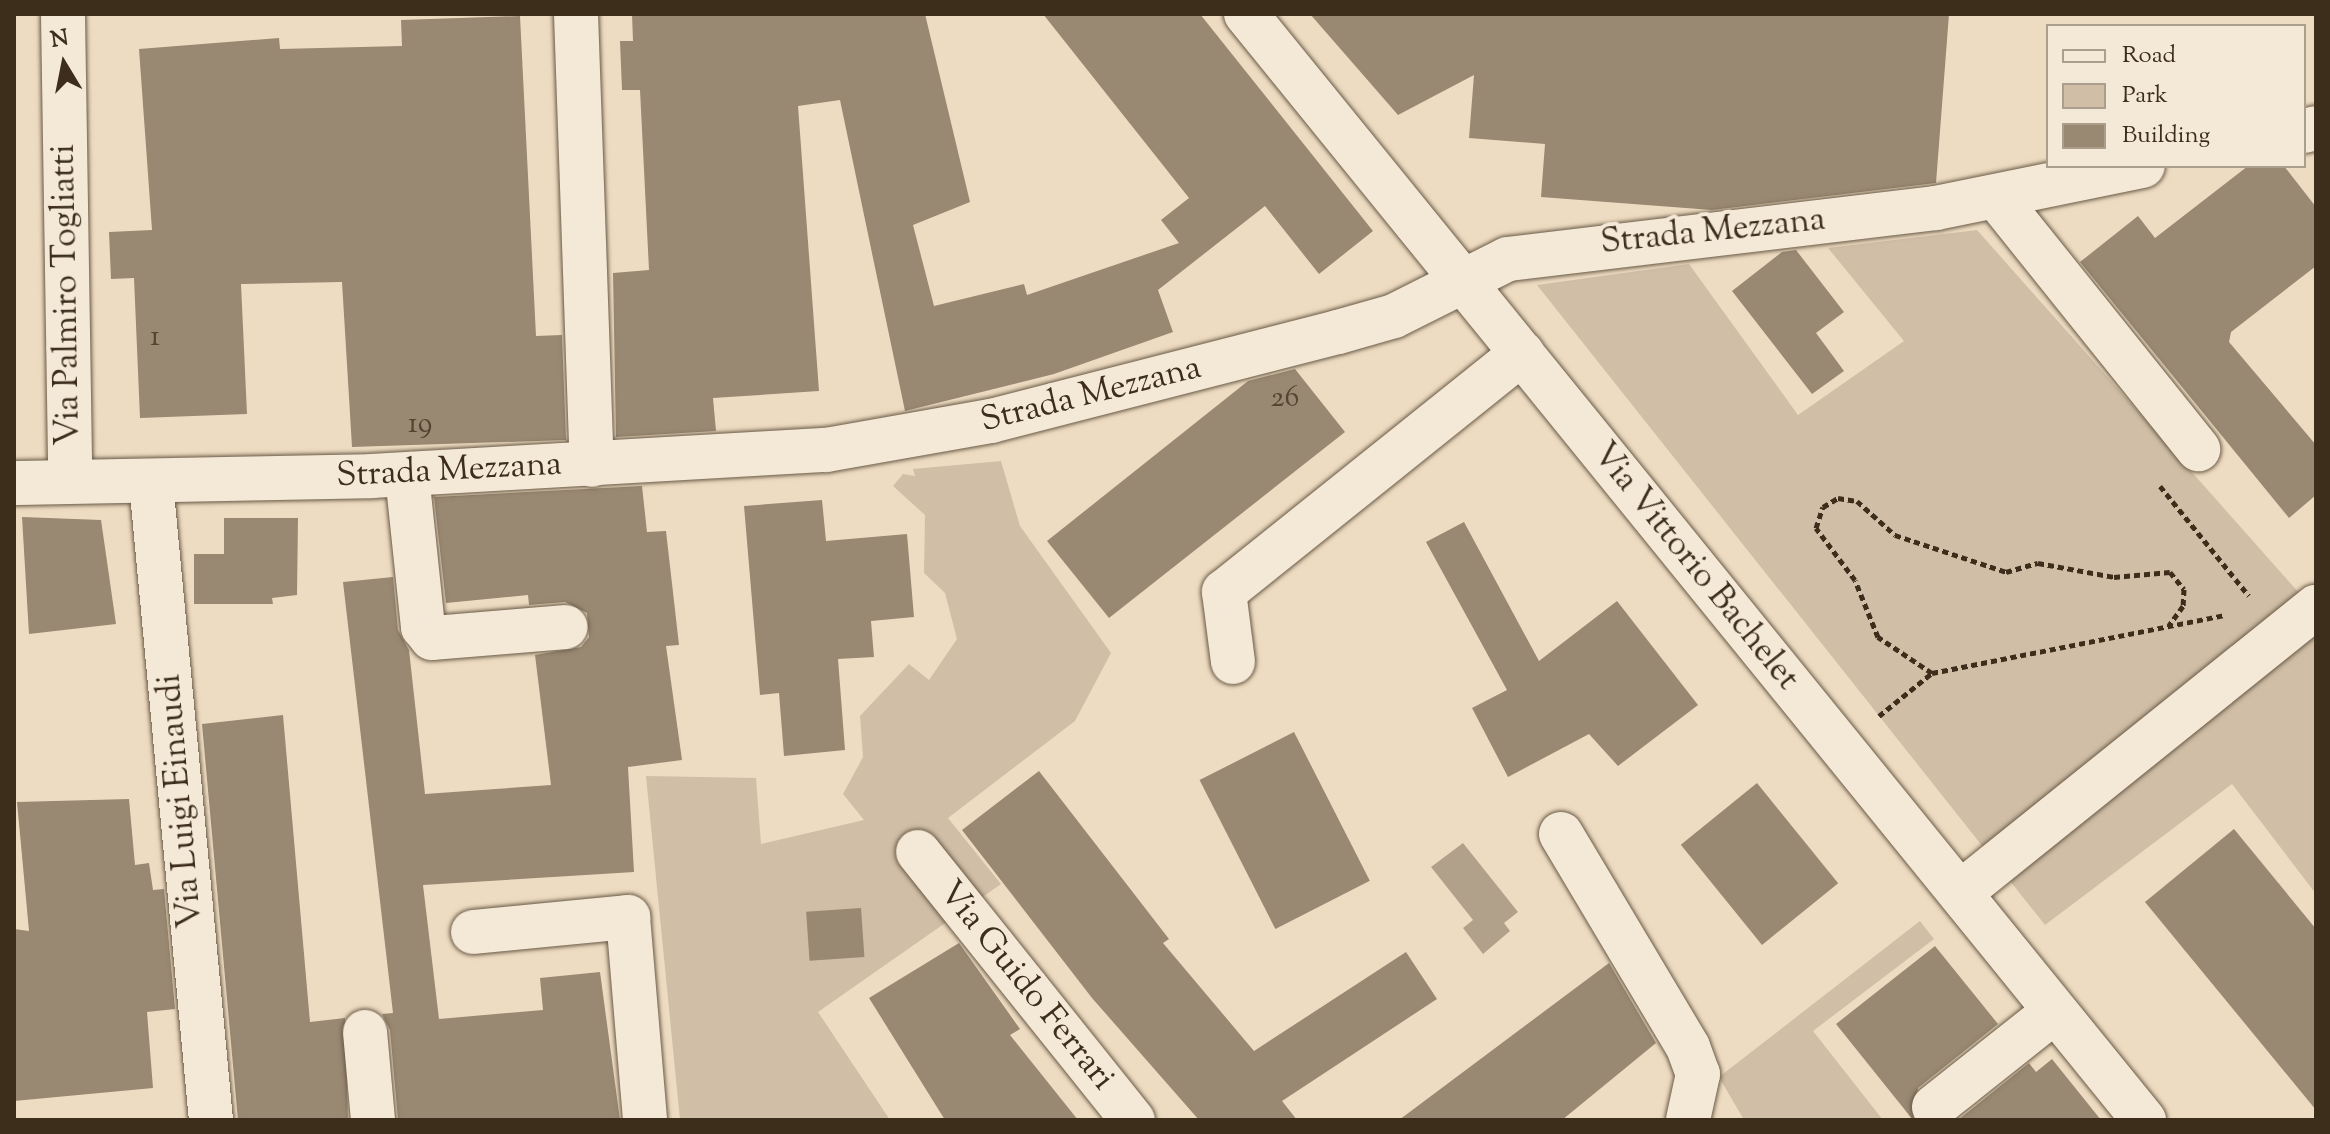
<!DOCTYPE html>
<style>
body{margin:0}
#map{position:relative;width:2330px;height:1134px;overflow:hidden;background:#eedcc2;font-family:"Sorts Mill Goudy",serif}
div>[style]{position:absolute}
.green>*{inset:0;background:#d0bea6}
.water>*{inset:0;background:#b2a18a}
.building>*{inset:0;background:#998872;transform-origin:0 0}
.path>*{height:5px;margin-top:-2.5px;transform-origin:0;background:repeating-linear-gradient(90deg,#3d2e1c 0 6px,transparent 0 10px)}
.roads{filter:drop-shadow(0 0 2px #695a46) drop-shadow(0 0 2px #695a46)}
.minor>*{height:44px;margin:-22px;padding:0 22px;transform-origin:22px;border-radius:22px;background:#f4e8d7}
span{translate:-50% -50%;white-space:nowrap;text-align:center;line-height:1.15;-webkit-text-stroke:8px #f4e8d7;paint-order:stroke}
.number-label{font-size:30px;color:#544432}
.number-label span{-webkit-text-stroke-width:0}
.street-label{font-size:34px;color:#3d2e1c}
.frame{position:absolute;inset:0;border:16px solid #3d2e1c;pointer-events:none}
.legend{position:absolute;left:2046px;top:24px;width:260px;height:144px;box-sizing:border-box;background:#f4e8d7;border:2px solid #ab9e8c;margin:0;padding:10px 14px;list-style:none;font-size:24px;color:#3d2e1c}
.legend li{display:flex;align-items:center;gap:16px;height:40px}
.legend b{width:40px;border:2px solid #ab9e8c}
.north{position:absolute;left:24px;top:24px;width:80px;height:80px;-webkit-text-stroke:6px #f4e8d7;paint-order:stroke;rotate:350deg;font-size:22px;font-weight:700;line-height:32px;text-align:center;color:#3d2e1c}
.north::after{content:'';display:block;margin:auto;width:28px;height:36px;background:#3d2e1c;clip-path:polygon(50% 0,100% 100%,50% 72%,0 100%)}
</style>
<div id="map">
<div class="green">
<i style="clip-path:polygon(1977px 230px,2316px 612px,2316px 894px,2232px 784px,2045px 925px,1537px 285px,1689px 264px,1798px 415px,1904px 341px,1828px 248px)"></i>
<i style="clip-path:polygon(1001px 461px,1020px 526px,1111px 653px,1075px 721px,948px 818px,1001px 884px,818px 1012px,890px 1120px,680px 1120px,646px 776px,756px 778px,761px 844px,864px 820px,843px 794px,863px 757px,860px 716px,909px 664px,929px 680px,957px 639px,945px 593px,924px 573px,925px 515px,893px 486px,903px 474px,915px 476px,913px 469px)"></i>
<i style="clip-path:polygon(1920px 921px,1934px 939px,1813px 1031px,1883px 1120px,1744px 1120px,1719px 1077px)"></i>
</div>
<div class="water">
<i style="clip-path:polygon(1463px 843px,1518px 912px,1504px 923px,1510px 931px,1483px 954px,1463px 928px,1473px 920px,1431px 867px)"></i>
</div>
<div class="building">
<i style="clip-path:polygon(632px 14px,925px 14px,970px 202px,913px 225px,934px 306px,1024px 284px,1027px 295px,1179px 243px,1161px 220px,1189px 198px,1043px 14px,1200px 14px,1373px 231px,1319px 274px,1265px 206px,1158px 290px,1173px 332px,1054px 374px,905px 411px,840px 100px,798px 106px,819px 391px,713px 398px,716px 431px,616px 437px,613px 273px,649px 270px,640px 90px,622px 90px,620px 41px,633px 41px)"></i>
<i style="clip-path:polygon(1310px 14px,1949px 14px,1936px 183px,1712px 210px,1541px 197px,1545px 144px,1469px 138px,1474px 75px,1398px 115px)"></i>
<i style="clip-path:polygon(520px 16px,536px 336px,562px 335px,566px 440px,352px 447px,342px 282px,241px 284px,247px 414px,140px 418px,134px 278px,111px 279px,109px 232px,152px 230px,139px 49px,279px 38px,280px 49px,402px 46px,401px 20px)"></i>
<i style="clip-path:polygon(2248px 166px,2284px 166px,2316px 207px,2316px 266px,2231px 332px,2229px 342px,2316px 445px,2316px 495px,2289px 518px,2080px 262px,2138px 216px,2155px 238px)"></i>
<i style="clip-path:polygon(1796px 250px,1844px 312px,1816px 333px,1844px 371px,1812px 394px,1732px 291px,1782px 252px)"></i>
<i style="clip-path:polygon(1295px 369px,1345px 432px,1109px 618px,1047px 541px,1248px 381px)"></i>
<i style="clip-path:polygon(642px 486px,647px 532px,666px 531px,679px 645px,666px 646px,682px 760px,628px 767px,634px 872px,423px 885px,439px 1019px,543px 1010px,540px 978px,600px 972px,620px 1120px,398px 1120px,390px 1030px,382px 1014px,393px 1013px,343px 582px,393px 577px,398px 630px,409px 650px,425px 794px,551px 785px,535px 655px,581px 647px,589px 637px,587px 613px,565px 602px,529px 605px,528px 595px,446px 603px,434px 497px)"></i>
<i style="clip-path:polygon(822px 500px,826px 541px,907px 534px,914px 617px,871px 621px,874px 657px,838px 659px,845px 750px,784px 756px,779px 693px,760px 695px,744px 506px)"></i>
<i style="clip-path:polygon(22px 517px,101px 520px,116px 624px,29px 634px)"></i>
<i style="clip-path:polygon(224px 518px,298px 518px,297px 595px,272px 598px,273px 604px,194px 604px,194px 554px,224px 554px)"></i>
<i style="clip-path:polygon(1464px 522px,1539px 661px,1617px 601px,1698px 705px,1618px 766px,1589px 734px,1508px 777px,1472px 708px,1507px 690px,1426px 542px)"></i>
<i style="clip-path:polygon(283px 715px,310px 1022px,345px 1018px,348px 1120px,238px 1120px,202px 724px)"></i>
<i style="left:1294px;top:732px;width:167px;height:106px;rotate:63deg"></i>
<i style="clip-path:polygon(1039px 771px,1169px 939px,1163px 943px,1254px 1051px,1406px 952px,1437px 999px,1282px 1101px,1297px 1120px,1199px 1120px,1092px 998px,962px 830px)"></i>
<i style="left:1757px;top:783px;width:129px;height:98px;rotate:51deg"></i>
<i style="clip-path:polygon(129px 799px,135px 865px,149px 863px,153px 890px,164px 889px,175px 1009px,147px 1012px,153px 1088px,14px 1101px,14px 929px,29px 931px,17px 802px)"></i>
<i style="clip-path:polygon(2234px 829px,2316px 929px,2316px 1110px,2145px 902px)"></i>
<i style="left:861px;top:908px;width:49px;height:55px;rotate:86deg"></i>
<i style="clip-path:polygon(959px 943px,1020px 1029px,1010px 1035px,1078px 1120px,945px 1120px,869px 998px)"></i>
<i style="clip-path:polygon(1935px 946px,1998px 1024px,1918px 1088px,1913px 1120px,1836px 1024px)"></i>
<i style="clip-path:polygon(1609px 963px,1656px 1043px,1562px 1120px,1399px 1120px)"></i>
<i style="clip-path:polygon(2052px 1059px,2101px 1120px,1958px 1120px,2029px 1063px,2036px 1072px)"></i>
</div>
<div class="path">
<i style="left:2160px;top:486px;width:141px;rotate:51deg"></i>
<i style="left:1932px;top:673px;width:65px;rotate:-146.3deg"></i>
<i style="left:1878px;top:637px;width:61px;rotate:-112deg"></i>
<i style="left:1855px;top:580px;width:65px;rotate:-126.9deg"></i>
<i style="left:1816px;top:528px;width:22px;rotate:-72deg"></i>
<i style="left:1823px;top:507px;width:17px;rotate:-31deg"></i>
<i style="left:1838px;top:498px;width:19px;rotate:9deg"></i>
<i style="left:1857px;top:501px;width:51px;rotate:41.8deg"></i>
<i style="left:1895px;top:535px;width:117px;rotate:18.4deg"></i>
<i style="left:2006px;top:572px;width:33px;rotate:-16deg"></i>
<i style="left:2038px;top:563px;width:77px;rotate:10.4deg"></i>
<i style="left:2114px;top:577px;width:56px;rotate:-5.1deg"></i>
<i style="left:2170px;top:572px;width:22px;rotate:51deg"></i>
<i style="left:2184px;top:589px;width:17px;rotate:93deg"></i>
<i style="left:2183px;top:606px;width:24px;rotate:126deg"></i>
<i style="left:1879px;top:716px;width:68px;rotate:-39.1deg"></i>
<i style="left:1932px;top:673px;width:298px;rotate:-11.2deg"></i>
</div>
<div class="roads">
<div class="minor">
<i style="left:63px;top:14px;width:467px;rotate:89.1deg"></i>
<i style="left:576px;top:14px;width:451px;rotate:88deg"></i>
<i style="left:1246px;top:14px;width:1425px;rotate:50.93deg"></i>
<i style="left:2304px;top:131px;width:12px;rotate:-14deg"></i>
<i style="left:1997px;top:198px;width:322px;rotate:51.3deg"></i>
<i style="left:407px;top:475px;width:153px;rotate:84deg"></i>
<i style="left:423px;top:627px;width:14px;rotate:51deg"></i>
<i style="left:432px;top:638px;width:134px;rotate:-4.7deg"></i>
<i style="left:151px;top:482px;width:641px;rotate:84.63deg"></i>
<i style="left:14px;top:483px;width:358px;rotate:-1.1deg"></i>
<i style="left:372px;top:476px;width:455px;rotate:-3.3deg"></i>
<i style="left:826px;top:450px;width:168px;rotate:-10deg"></i>
<i style="left:991px;top:421px;width:358px;rotate:-14.4deg"></i>
<i style="left:1338px;top:332px;width:58px;rotate:-15.9deg"></i>
<i style="left:1394px;top:316px;width:127px;rotate:-26.6deg"></i>
<i style="left:1508px;top:259px;width:431px;rotate:-6.8deg"></i>
<i style="left:1936px;top:208px;width:211px;rotate:-11.5deg"></i>
<i style="left:1233px;top:662px;width:71px;rotate:-97.3deg"></i>
<i style="left:1224px;top:592px;width:382px;rotate:-38.7deg"></i>
<i style="left:1561px;top:834px;width:248px;rotate:59.2deg"></i>
<i style="left:1688px;top:1047px;width:29px;rotate:70deg"></i>
<i style="left:1698px;top:1074px;width:47px;rotate:102.3deg"></i>
<i style="left:918px;top:852px;width:344px;rotate:51.3deg"></i>
<i style="left:1960px;top:893px;width:457px;rotate:-38.8deg"></i>
<i style="left:473px;top:932px;width:156px;rotate:-5.5deg"></i>
<i style="left:628px;top:917px;width:204px;rotate:85.2deg"></i>
<i style="left:365px;top:1032px;width:88px;rotate:84.8deg"></i>
<i style="left:1934px;top:1107px;width:154px;rotate:-38.4deg"></i>
</div>
</div>
<div class="number-label">
<span style="left:155px;top:338px">1</span>
<span style="left:1285px;top:399px">26</span>
<span style="left:420px;top:425px">19</span>
</div>
<div class="street-label">
<span style="left:1713px;top:232px;rotate:-6deg">Strada Mezzana</span>
<span style="left:67px;top:295px;rotate:-91deg">Via Palmiro Togliatti</span>
<span style="left:1091px;top:395px;rotate:-14deg">Strada Mezzana</span>
<span style="left:449px;top:471px;rotate:-3deg">Strada Mezzana</span>
<span style="left:1695px;top:567px;rotate:51deg">Via Vittorio Bachelet</span>
<span style="left:181px;top:801px;rotate:-95deg">Via Luigi Einaudi</span>
<span style="left:1026px;top:986px;rotate:51deg">Via Guido Ferrari</span>
</div>
<div class="frame"></div>
<ul class="legend">
<li><b style="height:10px;background:#f4e8d7"></b>Road</li>
<li><b style="height:22px;background:#d0bea6"></b>Park</li>
<li><b style="height:22px;background:#998872"></b>Building</li>
</ul>
<div class="north">N</div>
</div>
